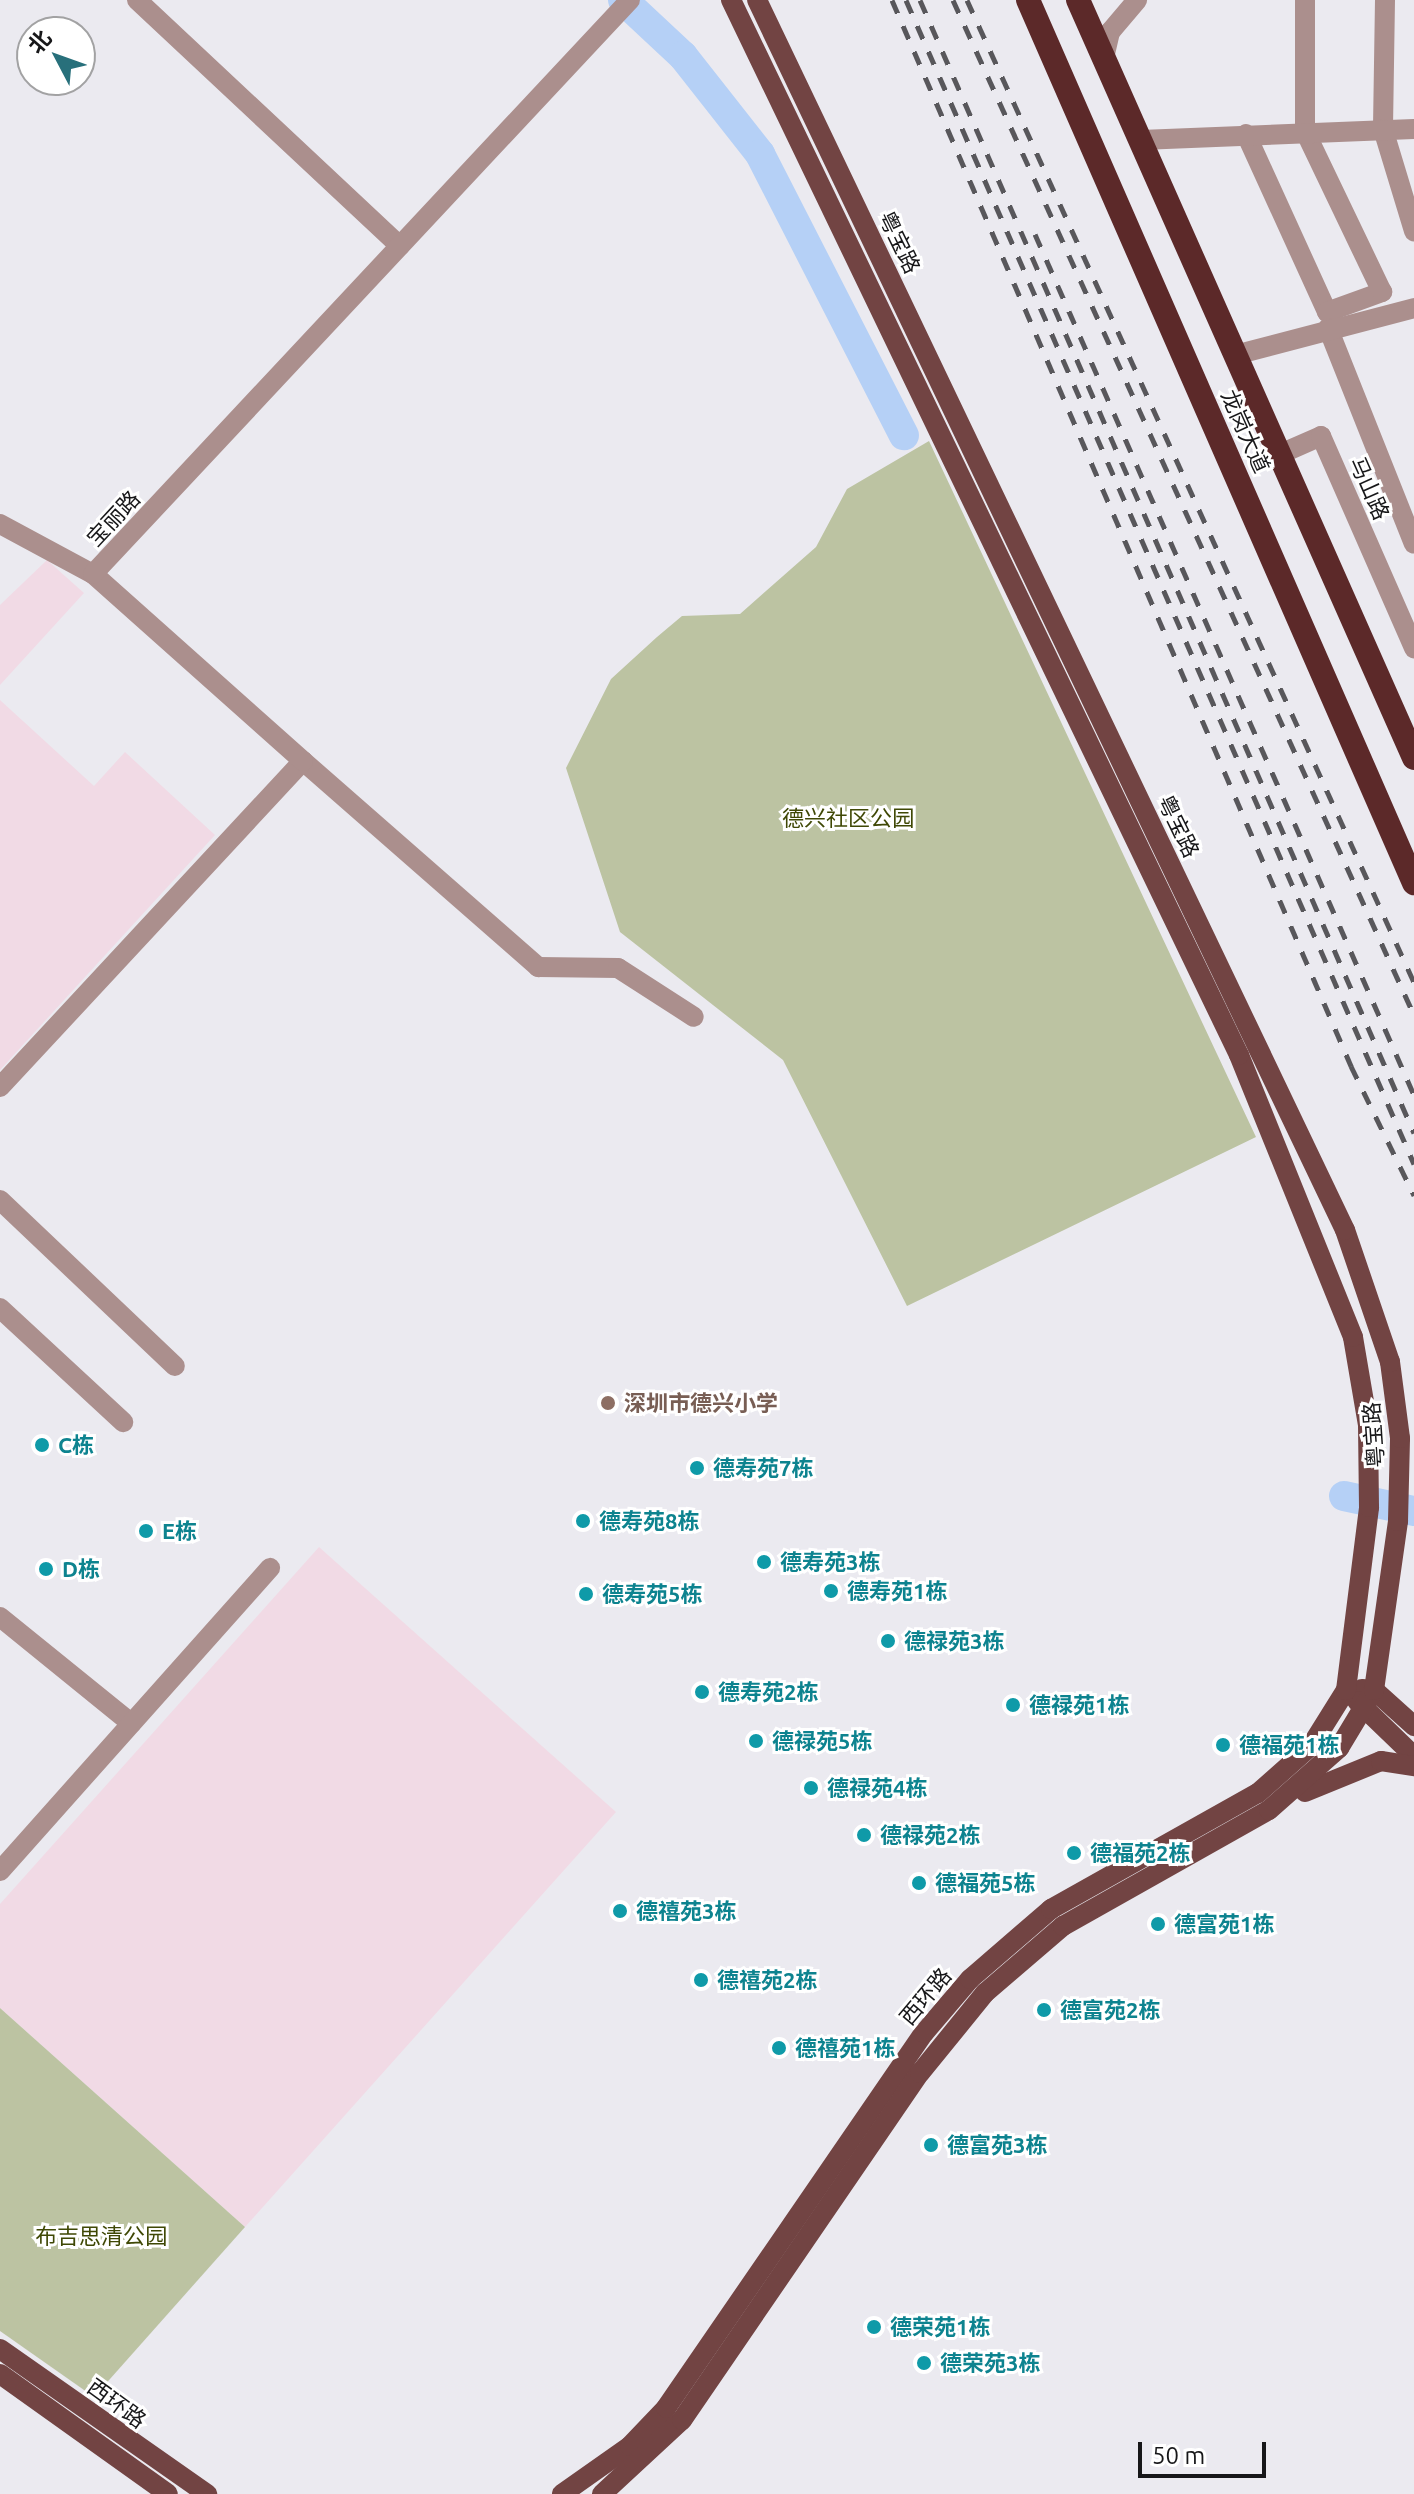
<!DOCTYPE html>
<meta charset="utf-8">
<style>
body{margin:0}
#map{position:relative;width:1414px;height:2494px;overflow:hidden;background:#ebeaf0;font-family:Ubuntu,"Noto Sans SC",sans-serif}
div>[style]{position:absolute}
.industrial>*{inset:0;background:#f1dae5}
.green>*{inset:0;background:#bcc3a2}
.river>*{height:30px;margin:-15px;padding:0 15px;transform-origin:15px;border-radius:15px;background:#b5d0f6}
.minor>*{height:20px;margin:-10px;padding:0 10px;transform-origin:10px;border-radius:10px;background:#ab8f8d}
.major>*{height:20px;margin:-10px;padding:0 10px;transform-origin:10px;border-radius:10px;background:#724443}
.highway>*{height:24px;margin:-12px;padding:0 12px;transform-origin:12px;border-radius:12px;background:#5c2929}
.rail>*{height:5px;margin-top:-2.5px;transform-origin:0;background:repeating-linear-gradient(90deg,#58575b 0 14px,transparent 0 28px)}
.dots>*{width:22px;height:22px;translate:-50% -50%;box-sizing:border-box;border:4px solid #fff;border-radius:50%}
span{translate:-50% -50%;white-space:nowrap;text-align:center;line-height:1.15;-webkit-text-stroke:6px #fff;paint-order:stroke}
.street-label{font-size:22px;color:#171719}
.park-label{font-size:22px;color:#3f4805}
.education-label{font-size:22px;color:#785e54;font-weight:700}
.left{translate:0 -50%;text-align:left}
.culture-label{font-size:22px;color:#0d838f;font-weight:700}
.north{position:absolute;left:16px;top:16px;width:80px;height:80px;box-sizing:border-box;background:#fff;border:2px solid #a2a2a3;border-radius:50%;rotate:311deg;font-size:22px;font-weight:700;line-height:32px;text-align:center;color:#171719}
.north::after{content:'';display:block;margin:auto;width:28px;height:36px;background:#28707b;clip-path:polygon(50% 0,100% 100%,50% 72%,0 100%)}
.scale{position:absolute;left:1138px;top:2442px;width:128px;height:36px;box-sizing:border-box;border:4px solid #171719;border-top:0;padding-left:10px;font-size:24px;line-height:28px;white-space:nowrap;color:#171719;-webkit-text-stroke:6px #fff;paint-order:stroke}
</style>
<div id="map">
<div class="industrial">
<i style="clip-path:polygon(47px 560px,84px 593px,0 685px,0 605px)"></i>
<i style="clip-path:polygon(0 700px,94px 786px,125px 752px,215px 835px,0 1070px)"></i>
<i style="clip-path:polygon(319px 1547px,616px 1812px,245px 2227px,0 2008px,0 1904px)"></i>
</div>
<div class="green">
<i style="clip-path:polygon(929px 441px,1256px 1137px,907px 1306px,783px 1060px,620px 932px,566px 768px,611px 679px,657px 637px,682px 616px,740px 614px,816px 547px,847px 489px)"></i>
<i style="clip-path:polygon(0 2008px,245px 2227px,94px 2397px,0 2331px)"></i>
</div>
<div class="river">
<i style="left:623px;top:0;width:82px;rotate:43deg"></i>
<i style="left:683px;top:56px;width:125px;rotate:51.8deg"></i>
<i style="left:760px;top:154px;width:316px;rotate:62.9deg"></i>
<i style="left:1344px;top:1496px;width:72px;rotate:12.1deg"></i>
</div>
<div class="minor">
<i style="left:137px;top:0;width:360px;rotate:43.1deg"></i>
<i style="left:1385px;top:0;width:129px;rotate:90.9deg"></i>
<i style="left:1383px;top:129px;width:107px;rotate:73.1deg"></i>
<i style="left:1104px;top:58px;width:27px;rotate:-77deg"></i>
<i style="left:1110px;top:32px;width:42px;rotate:-49.8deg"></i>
<i style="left:1246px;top:134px;width:196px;rotate:65.5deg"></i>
<i style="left:1327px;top:312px;width:59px;rotate:-20deg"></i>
<i style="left:1382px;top:292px;width:178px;rotate:-115.6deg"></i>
<i style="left:1305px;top:131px;width:131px;rotate:-90deg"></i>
<i style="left:1141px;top:140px;width:273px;rotate:-2.3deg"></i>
<i style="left:1328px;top:328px;width:232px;rotate:68.3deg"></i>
<i style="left:1235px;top:355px;width:185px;rotate:-14.7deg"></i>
<i style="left:1278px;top:455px;width:47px;rotate:-23.8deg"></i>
<i style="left:1321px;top:436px;width:232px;rotate:66.3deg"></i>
<i style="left:0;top:524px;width:106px;rotate:28.3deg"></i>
<i style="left:303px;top:761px;width:313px;rotate:41.2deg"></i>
<i style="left:538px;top:967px;width:80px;rotate:0.7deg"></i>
<i style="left:618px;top:968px;width:90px;rotate:32.8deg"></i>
<i style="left:0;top:1087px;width:445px;rotate:-47.1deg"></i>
<i style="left:303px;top:761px;width:281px;rotate:-138.3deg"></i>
<i style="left:93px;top:574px;width:786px;rotate:-46.91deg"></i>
<i style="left:0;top:1200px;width:241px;rotate:43.5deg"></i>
<i style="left:0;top:1308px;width:168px;rotate:42.8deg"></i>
<i style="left:0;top:1617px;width:169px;rotate:39deg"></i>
<i style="left:0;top:1871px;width:406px;rotate:-48.3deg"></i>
</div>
<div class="major">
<i style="left:1362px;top:1689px;width:12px;rotate:5deg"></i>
<i style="left:1374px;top:1690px;width:54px;rotate:42deg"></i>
<i style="left:1357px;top:1701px;width:79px;rotate:44deg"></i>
<i style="left:1305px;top:1792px;width:82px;rotate:-22.2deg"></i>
<i style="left:1381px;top:1761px;width:33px;rotate:9deg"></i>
<i style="left:0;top:2349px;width:253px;rotate:35deg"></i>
<i style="left:0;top:2374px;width:206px;rotate:35.5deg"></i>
<i style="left:562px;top:2494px;width:83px;rotate:-35.2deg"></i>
<i style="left:630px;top:2446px;width:52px;rotate:-46.5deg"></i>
<i style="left:666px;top:2408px;width:455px;rotate:-55.5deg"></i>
<i style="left:924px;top:2033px;width:71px;rotate:-49.6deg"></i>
<i style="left:970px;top:1979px;width:107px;rotate:-40.8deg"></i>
<i style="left:1051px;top:1909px;width:237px;rotate:-29.3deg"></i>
<i style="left:1258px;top:1793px;width:71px;rotate:-41.6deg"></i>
<i style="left:1311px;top:1746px;width:66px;rotate:-58deg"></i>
<i style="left:1346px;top:1690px;width:184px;rotate:-82.8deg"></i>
<i style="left:1369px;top:1507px;width:82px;rotate:-90.7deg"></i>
<i style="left:1368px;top:1425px;width:89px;rotate:-99.7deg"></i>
<i style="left:1353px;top:1337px;width:304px;rotate:-112deg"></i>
<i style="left:1239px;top:1055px;width:1171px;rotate:-115.71deg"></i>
<i style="left:602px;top:2494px;width:109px;rotate:-42.8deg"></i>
<i style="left:682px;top:2420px;width:421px;rotate:-55.6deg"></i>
<i style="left:920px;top:2073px;width:103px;rotate:-50.9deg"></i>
<i style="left:985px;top:1993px;width:103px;rotate:-40.7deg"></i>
<i style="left:1063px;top:1926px;width:236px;rotate:-29.4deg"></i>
<i style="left:1269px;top:1810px;width:94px;rotate:-41.5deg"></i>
<i style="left:1339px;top:1748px;width:68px;rotate:-58.9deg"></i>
<i style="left:1374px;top:1690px;width:171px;rotate:-81.9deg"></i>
<i style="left:1398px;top:1521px;width:83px;rotate:-88.6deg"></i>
<i style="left:1400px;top:1438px;width:77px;rotate:-97.5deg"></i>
<i style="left:1390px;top:1362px;width:139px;rotate:-108.8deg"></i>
<i style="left:1345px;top:1230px;width:1363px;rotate:-115.55deg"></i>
</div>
<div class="highway">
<i style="left:1028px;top:0;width:964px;rotate:66.39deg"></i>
<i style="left:1078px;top:0;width:829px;rotate:66.09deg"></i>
</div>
<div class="rail">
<i style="left:892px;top:0;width:1161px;rotate:66.7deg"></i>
<i style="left:1351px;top:1066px;width:144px;rotate:64deg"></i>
<i style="left:906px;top:0;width:1270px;rotate:66.42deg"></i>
<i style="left:920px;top:0;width:1236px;rotate:66.44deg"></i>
<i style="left:953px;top:0;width:1115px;rotate:65.57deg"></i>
<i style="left:967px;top:0;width:1079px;rotate:65.53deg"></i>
<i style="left:1035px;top:234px;width:941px;rotate:66.24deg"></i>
</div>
<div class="dots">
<i style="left:608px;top:1403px;background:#8d6e63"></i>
<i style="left:42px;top:1445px;background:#0f9aa8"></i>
<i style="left:697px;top:1468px;background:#0f9aa8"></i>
<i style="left:583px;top:1521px;background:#0f9aa8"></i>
<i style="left:146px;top:1531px;background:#0f9aa8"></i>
<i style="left:764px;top:1562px;background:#0f9aa8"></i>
<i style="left:46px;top:1569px;background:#0f9aa8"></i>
<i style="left:831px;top:1591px;background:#0f9aa8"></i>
<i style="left:586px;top:1594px;background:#0f9aa8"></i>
<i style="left:888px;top:1641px;background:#0f9aa8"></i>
<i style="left:702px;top:1692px;background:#0f9aa8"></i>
<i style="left:1013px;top:1705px;background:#0f9aa8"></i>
<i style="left:756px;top:1741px;background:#0f9aa8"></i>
<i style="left:1223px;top:1745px;background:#0f9aa8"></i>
<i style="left:811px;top:1788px;background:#0f9aa8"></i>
<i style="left:864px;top:1835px;background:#0f9aa8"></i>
<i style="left:1074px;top:1853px;background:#0f9aa8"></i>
<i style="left:919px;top:1883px;background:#0f9aa8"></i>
<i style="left:620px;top:1911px;background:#0f9aa8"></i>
<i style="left:1158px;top:1924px;background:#0f9aa8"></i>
<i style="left:701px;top:1980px;background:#0f9aa8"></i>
<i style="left:1044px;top:2010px;background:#0f9aa8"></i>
<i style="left:779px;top:2048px;background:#0f9aa8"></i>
<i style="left:931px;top:2145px;background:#0f9aa8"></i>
<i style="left:874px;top:2327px;background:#0f9aa8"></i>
<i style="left:924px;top:2363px;background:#0f9aa8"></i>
</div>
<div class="street-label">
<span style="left:900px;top:242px;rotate:64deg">粤宝路</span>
<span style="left:1246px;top:431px;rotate:66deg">龙岗大道</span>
<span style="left:1370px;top:488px;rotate:66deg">马山路</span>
<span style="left:113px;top:518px;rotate:-47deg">宝丽路</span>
<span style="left:1179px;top:826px;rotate:64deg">粤宝路</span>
<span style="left:1373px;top:1435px;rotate:-94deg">粤宝路</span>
<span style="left:925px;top:1996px;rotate:-50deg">西环路</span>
<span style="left:117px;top:2403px;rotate:36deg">西环路</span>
</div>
<div class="park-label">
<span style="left:848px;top:818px">德兴社区公园</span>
<span style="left:101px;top:2236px">布吉思清公园</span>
</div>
<div class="education-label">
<span class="left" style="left:624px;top:1403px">深圳市德兴小学</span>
</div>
<div class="culture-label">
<span class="left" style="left:58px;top:1445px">C栋</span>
<span class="left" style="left:713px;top:1468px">德寿苑7栋</span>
<span class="left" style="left:599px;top:1521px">德寿苑8栋</span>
<span class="left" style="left:162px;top:1531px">E栋</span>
<span class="left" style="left:780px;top:1562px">德寿苑3栋</span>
<span class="left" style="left:62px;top:1569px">D栋</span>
<span class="left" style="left:847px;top:1591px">德寿苑1栋</span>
<span class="left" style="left:602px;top:1594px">德寿苑5栋</span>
<span class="left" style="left:904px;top:1641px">德禄苑3栋</span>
<span class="left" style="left:718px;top:1692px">德寿苑2栋</span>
<span class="left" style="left:1029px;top:1705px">德禄苑1栋</span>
<span class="left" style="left:772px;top:1741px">德禄苑5栋</span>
<span class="left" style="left:1239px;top:1745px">德福苑1栋</span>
<span class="left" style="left:827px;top:1788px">德禄苑4栋</span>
<span class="left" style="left:880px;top:1835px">德禄苑2栋</span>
<span class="left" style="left:1090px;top:1853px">德福苑2栋</span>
<span class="left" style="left:935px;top:1883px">德福苑5栋</span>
<span class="left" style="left:636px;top:1911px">德禧苑3栋</span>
<span class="left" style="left:1174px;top:1924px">德富苑1栋</span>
<span class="left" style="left:717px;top:1980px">德禧苑2栋</span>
<span class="left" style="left:1060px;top:2010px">德富苑2栋</span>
<span class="left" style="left:795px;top:2048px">德禧苑1栋</span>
<span class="left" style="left:947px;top:2145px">德富苑3栋</span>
<span class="left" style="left:890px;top:2327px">德荣苑1栋</span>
<span class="left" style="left:940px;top:2363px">德荣苑3栋</span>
</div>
<div class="north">北</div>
<div class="scale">50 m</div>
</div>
